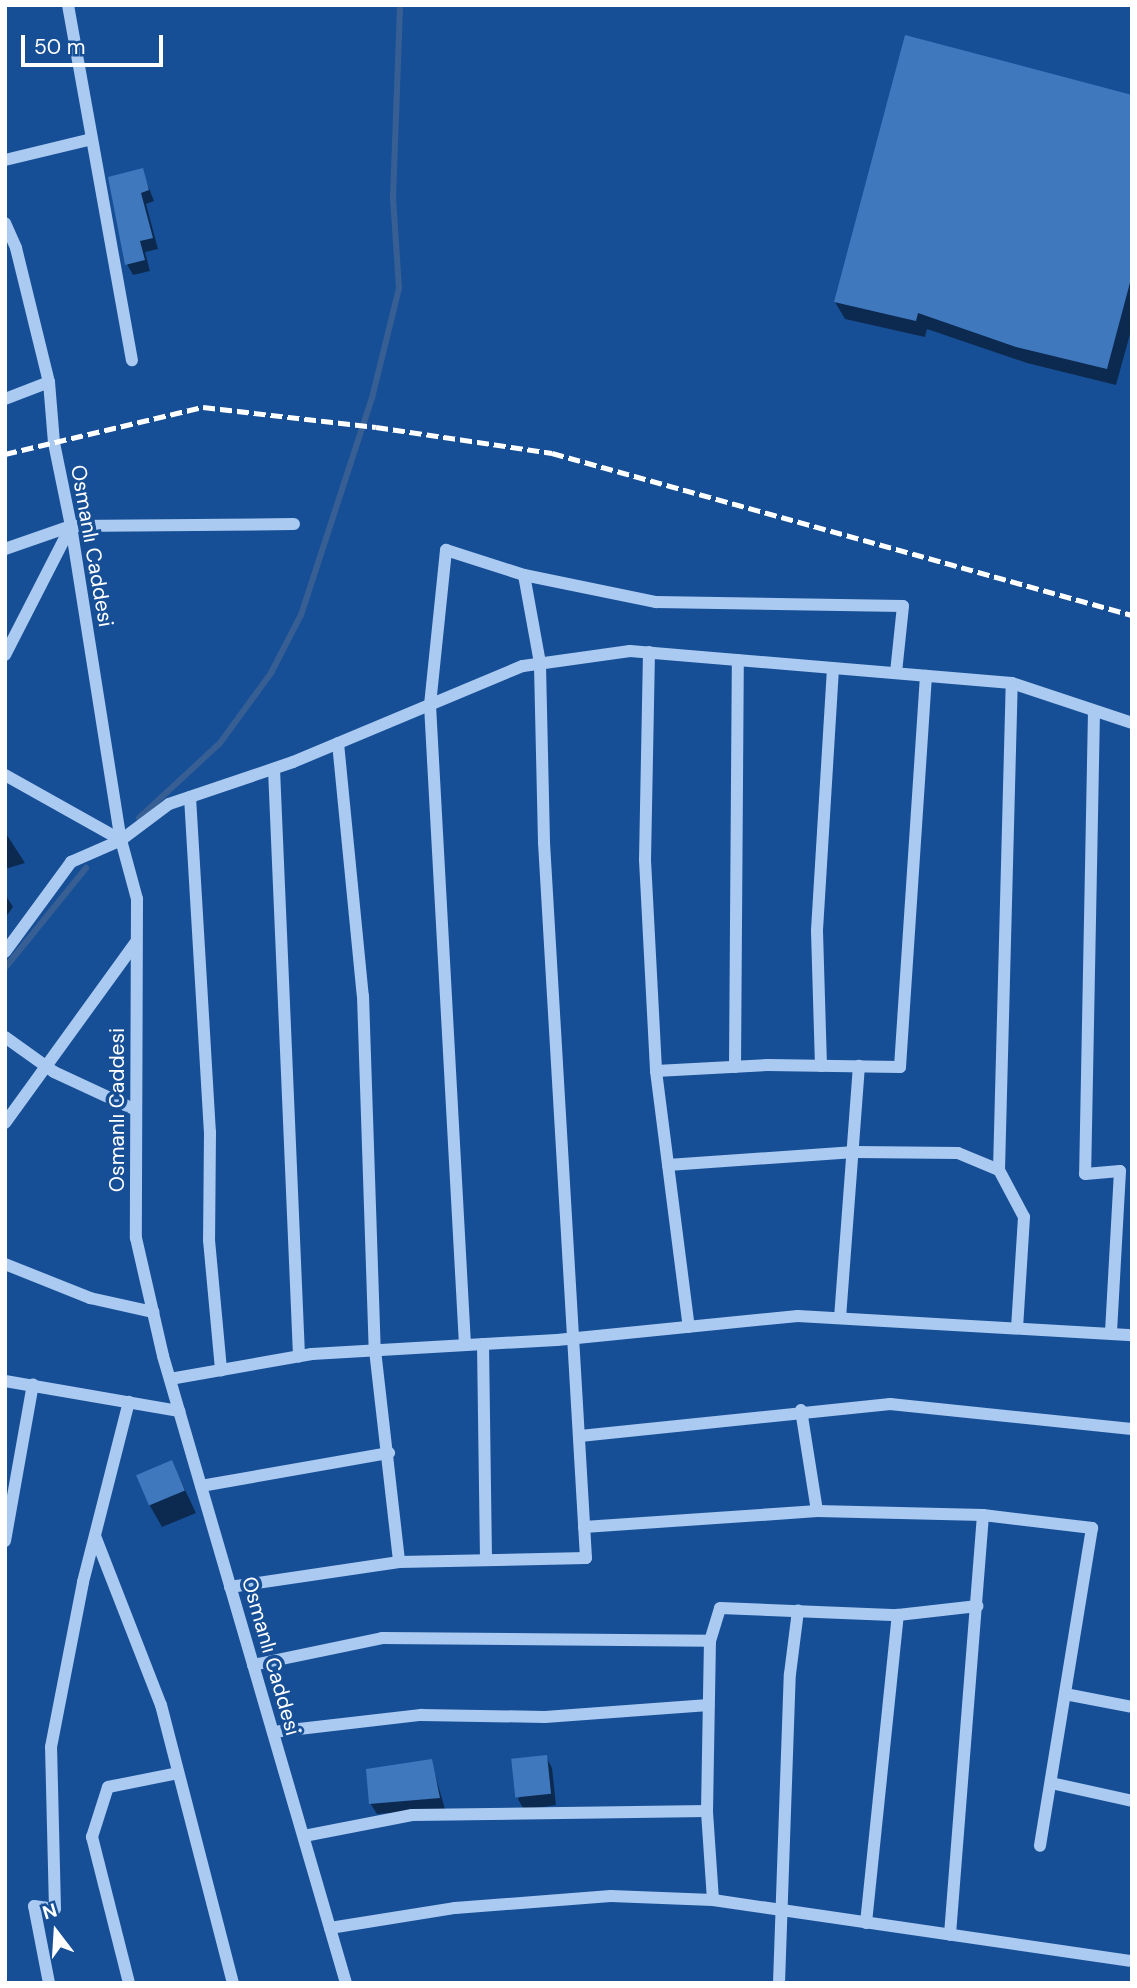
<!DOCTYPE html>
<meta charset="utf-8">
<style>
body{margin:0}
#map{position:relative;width:1137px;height:1988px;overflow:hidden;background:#174f97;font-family:"DM Sans",sans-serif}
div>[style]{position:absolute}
.shadow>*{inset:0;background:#0007}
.stream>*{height:6px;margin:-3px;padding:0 3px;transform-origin:3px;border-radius:3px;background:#375f94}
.building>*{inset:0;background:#4078be;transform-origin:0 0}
.minor>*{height:12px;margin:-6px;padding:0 6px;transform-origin:6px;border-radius:6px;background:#aacaf1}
.rail>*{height:5px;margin-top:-2.5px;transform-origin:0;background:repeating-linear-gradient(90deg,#fff 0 12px,transparent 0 17px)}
span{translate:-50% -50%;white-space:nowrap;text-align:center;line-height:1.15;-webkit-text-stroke:7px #174f97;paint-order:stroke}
.street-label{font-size:21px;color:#fff}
.frame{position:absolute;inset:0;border:7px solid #fff;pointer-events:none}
.north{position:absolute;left:21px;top:1897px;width:70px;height:70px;-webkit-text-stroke:5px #174f97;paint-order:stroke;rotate:343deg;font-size:19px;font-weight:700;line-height:28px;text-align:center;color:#fff}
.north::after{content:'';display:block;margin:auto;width:24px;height:32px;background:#fff;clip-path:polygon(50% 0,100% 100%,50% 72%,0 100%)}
.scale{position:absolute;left:21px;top:35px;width:142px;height:32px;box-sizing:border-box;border:4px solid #fff;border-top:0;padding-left:9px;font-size:21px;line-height:24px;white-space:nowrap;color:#fff;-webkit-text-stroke:5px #174f97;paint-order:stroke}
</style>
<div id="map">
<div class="shadow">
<i style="clip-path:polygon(1132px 96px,1132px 327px,1116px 385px,1027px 363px,927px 329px,925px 337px,845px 319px,835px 302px)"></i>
<i style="clip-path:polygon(142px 170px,154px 201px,146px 204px,158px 249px,145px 252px,150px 271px,133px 275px,127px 264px)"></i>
<i style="clip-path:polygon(5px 832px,25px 863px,5px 869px)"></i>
<i style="clip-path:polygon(5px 894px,13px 907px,5px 918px)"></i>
<i style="clip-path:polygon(172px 1462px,196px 1513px,162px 1527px,149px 1504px)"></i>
<i style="clip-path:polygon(546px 1757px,552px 1768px,556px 1805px,524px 1810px,518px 1799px)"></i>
<i style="clip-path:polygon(431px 1761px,445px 1809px,377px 1814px,370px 1803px)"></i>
</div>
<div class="stream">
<i style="left:139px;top:818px;width:110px;rotate:-42.8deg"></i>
<i style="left:220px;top:743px;width:87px;rotate:-53.9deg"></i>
<i style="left:271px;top:673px;width:65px;rotate:-62.7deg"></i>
<i style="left:301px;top:615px;width:228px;rotate:-71.9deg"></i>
<i style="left:372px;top:398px;width:113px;rotate:-76.2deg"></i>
<i style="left:399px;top:288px;width:90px;rotate:-93.8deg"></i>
<i style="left:393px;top:198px;width:193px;rotate:-87.9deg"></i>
<i style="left:5px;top:968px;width:129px;rotate:-51deg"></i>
</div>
<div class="building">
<i style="clip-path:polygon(905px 35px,1132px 95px,1132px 275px,1107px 369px,1016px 347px,918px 313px,916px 321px,834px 302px)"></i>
<i style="clip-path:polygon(143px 168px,149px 190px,141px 193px,153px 238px,140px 241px,145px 260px,125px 265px,108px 177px)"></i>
<i style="left:172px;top:1460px;width:33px;height:39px;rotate:67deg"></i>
<i style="left:547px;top:1755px;width:39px;height:36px;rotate:84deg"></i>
<i style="clip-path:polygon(432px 1759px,440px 1798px,369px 1804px,366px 1769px)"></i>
</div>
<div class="minor">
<i style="left:68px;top:5px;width:361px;rotate:79.8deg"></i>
<i style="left:5px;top:160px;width:89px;rotate:-13.6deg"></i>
<i style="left:5px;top:223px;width:27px;rotate:66deg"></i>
<i style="left:16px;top:248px;width:138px;rotate:76.2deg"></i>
<i style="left:49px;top:382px;width:61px;rotate:85.3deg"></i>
<i style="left:54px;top:443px;width:85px;rotate:78.4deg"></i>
<i style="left:71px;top:526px;width:318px;rotate:81deg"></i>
<i style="left:121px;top:840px;width:61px;rotate:74.8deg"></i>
<i style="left:137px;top:899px;width:339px;rotate:90.2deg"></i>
<i style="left:136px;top:1238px;width:121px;rotate:77.1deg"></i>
<i style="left:163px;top:1356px;width:653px;rotate:73.73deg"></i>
<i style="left:5px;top:399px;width:47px;rotate:-21.1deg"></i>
<i style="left:5px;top:549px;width:70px;rotate:-19.2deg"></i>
<i style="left:71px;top:526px;width:223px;rotate:-0.5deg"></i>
<i style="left:649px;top:652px;width:208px;rotate:91.1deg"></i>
<i style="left:645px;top:860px;width:211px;rotate:87deg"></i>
<i style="left:656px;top:1071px;width:258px;rotate:82.7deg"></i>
<i style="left:5px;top:655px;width:145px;rotate:-62.9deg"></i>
<i style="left:1094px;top:711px;width:463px;rotate:91.1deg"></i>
<i style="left:1085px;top:1174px;width:35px;rotate:-5deg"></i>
<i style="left:1120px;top:1171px;width:163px;rotate:93.2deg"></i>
<i style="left:338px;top:743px;width:254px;rotate:84.4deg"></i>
<i style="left:363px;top:996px;width:354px;rotate:88.1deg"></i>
<i style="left:375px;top:1350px;width:213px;rotate:83.5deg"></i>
<i style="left:274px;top:769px;width:588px;rotate:87.56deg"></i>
<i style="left:5px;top:775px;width:133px;rotate:29.3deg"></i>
<i style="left:190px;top:797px;width:336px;rotate:86.6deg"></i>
<i style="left:210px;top:1132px;width:108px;rotate:90.5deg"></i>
<i style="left:209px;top:1240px;width:131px;rotate:84.7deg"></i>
<i style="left:5px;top:952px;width:112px;rotate:-53.7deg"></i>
<i style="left:71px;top:862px;width:55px;rotate:-23.7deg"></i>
<i style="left:121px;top:840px;width:60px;rotate:-36.9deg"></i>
<i style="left:169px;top:804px;width:131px;rotate:-18.7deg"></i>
<i style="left:293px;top:762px;width:249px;rotate:-22.7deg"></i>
<i style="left:523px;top:666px;width:108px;rotate:-8deg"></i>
<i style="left:630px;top:651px;width:383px;rotate:4.8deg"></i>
<i style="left:1012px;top:683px;width:126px;rotate:18.4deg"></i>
<i style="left:5px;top:1037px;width:60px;rotate:35.5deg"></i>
<i style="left:54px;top:1072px;width:90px;rotate:24.9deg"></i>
<i style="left:821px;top:1066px;width:136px;rotate:-91.7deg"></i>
<i style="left:817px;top:930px;width:262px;rotate:-86.5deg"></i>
<i style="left:735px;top:1067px;width:407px;rotate:-89.6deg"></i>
<i style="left:656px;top:1071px;width:112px;rotate:-3.1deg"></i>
<i style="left:768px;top:1065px;width:132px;rotate:0.9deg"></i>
<i style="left:900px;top:1067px;width:392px;rotate:-86.2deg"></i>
<i style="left:5px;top:1123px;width:223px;rotate:-54.1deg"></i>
<i style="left:668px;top:1165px;width:187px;rotate:-4deg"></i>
<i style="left:855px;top:1152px;width:103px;rotate:0.6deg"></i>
<i style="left:958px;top:1153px;width:44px;rotate:22.5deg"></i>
<i style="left:999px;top:1170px;width:53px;rotate:62deg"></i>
<i style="left:1024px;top:1217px;width:111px;rotate:93.6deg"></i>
<i style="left:999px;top:1170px;width:487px;rotate:-88.5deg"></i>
<i style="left:5px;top:1264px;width:92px;rotate:21.8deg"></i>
<i style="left:90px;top:1298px;width:65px;rotate:12.5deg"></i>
<i style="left:840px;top:1318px;width:253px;rotate:-85.7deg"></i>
<i style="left:483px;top:1344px;width:216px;rotate:89.2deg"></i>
<i style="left:465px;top:1345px;width:641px;rotate:-93.13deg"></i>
<i style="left:430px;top:705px;width:156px;rotate:-84.1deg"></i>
<i style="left:446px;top:550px;width:82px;rotate:17.8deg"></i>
<i style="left:524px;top:575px;width:135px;rotate:11.6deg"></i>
<i style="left:656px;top:602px;width:247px;rotate:0.9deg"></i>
<i style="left:903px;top:606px;width:67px;rotate:96deg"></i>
<i style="left:170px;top:1379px;width:144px;rotate:-10deg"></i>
<i style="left:312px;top:1354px;width:245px;rotate:-3.3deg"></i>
<i style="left:557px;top:1340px;width:242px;rotate:-5.7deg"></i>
<i style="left:798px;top:1316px;width:335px;rotate:3.3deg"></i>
<i style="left:5px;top:1381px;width:177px;rotate:9.8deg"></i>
<i style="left:801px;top:1410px;width:102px;rotate:81deg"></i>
<i style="left:817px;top:1511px;width:166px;rotate:1.4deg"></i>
<i style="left:983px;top:1515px;width:421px;rotate:94.5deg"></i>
<i style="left:580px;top:1436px;width:312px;rotate:-5.9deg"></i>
<i style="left:890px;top:1404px;width:243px;rotate:5.9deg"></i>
<i style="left:201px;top:1486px;width:191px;rotate:-10deg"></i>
<i style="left:983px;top:1515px;width:110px;rotate:6.8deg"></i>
<i style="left:1092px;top:1528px;width:322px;rotate:99.3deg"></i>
<i style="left:584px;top:1527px;width:234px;rotate:-3.9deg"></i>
<i style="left:95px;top:1536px;width:181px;rotate:68.7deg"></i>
<i style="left:161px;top:1705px;width:287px;rotate:75.5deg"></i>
<i style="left:5px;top:1541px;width:159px;rotate:-79.9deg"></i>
<i style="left:230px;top:1587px;width:171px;rotate:-8.4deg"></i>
<i style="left:399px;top:1562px;width:187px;rotate:-1.2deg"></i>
<i style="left:586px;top:1558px;width:717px;rotate:-93.36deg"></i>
<i style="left:544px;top:842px;width:179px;rotate:-91.3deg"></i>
<i style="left:540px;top:663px;width:89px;rotate:-100.3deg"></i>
<i style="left:253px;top:1665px;width:132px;rotate:-11.8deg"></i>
<i style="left:382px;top:1638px;width:328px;rotate:0.5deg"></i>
<i style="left:1065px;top:1694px;width:68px;rotate:11deg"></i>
<i style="left:273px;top:1732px;width:149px;rotate:-6.6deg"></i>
<i style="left:421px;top:1715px;width:124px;rotate:0.9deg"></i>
<i style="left:545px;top:1717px;width:164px;rotate:-4.2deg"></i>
<i style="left:1051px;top:1783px;width:83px;rotate:12.5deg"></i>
<i style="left:304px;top:1836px;width:110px;rotate:-11deg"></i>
<i style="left:412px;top:1815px;width:295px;rotate:-0.8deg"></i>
<i style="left:713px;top:1900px;width:89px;rotate:-93.9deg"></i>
<i style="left:707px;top:1811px;width:170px;rotate:-89deg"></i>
<i style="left:710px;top:1641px;width:34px;rotate:-73deg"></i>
<i style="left:720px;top:1608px;width:178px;rotate:2.3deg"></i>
<i style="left:898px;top:1615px;width:80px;rotate:-6.5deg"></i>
<i style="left:866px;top:1923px;width:310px;rotate:-84.1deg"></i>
<i style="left:330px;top:1928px;width:127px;rotate:-9.1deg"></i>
<i style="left:455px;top:1908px;width:156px;rotate:-4.4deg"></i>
<i style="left:611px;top:1896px;width:102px;rotate:2.2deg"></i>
<i style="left:713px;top:1900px;width:423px;rotate:8.3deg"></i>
<i style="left:49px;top:1983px;width:78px;rotate:-101deg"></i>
<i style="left:34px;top:1906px;width:21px;rotate:8deg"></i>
<i style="left:55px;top:1909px;width:162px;rotate:-91.4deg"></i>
<i style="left:51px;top:1747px;width:168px;rotate:-79deg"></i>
<i style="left:83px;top:1582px;width:186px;rotate:-75.7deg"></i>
<i style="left:129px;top:1983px;width:151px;rotate:-104.2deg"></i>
<i style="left:92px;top:1837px;width:52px;rotate:-72.3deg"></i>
<i style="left:108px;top:1787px;width:71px;rotate:-11.3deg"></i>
<i style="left:779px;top:1983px;width:309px;rotate:-88deg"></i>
<i style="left:790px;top:1674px;width:64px;rotate:-82.8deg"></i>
</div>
<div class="rail">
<i style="left:5px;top:454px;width:204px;rotate:-13.4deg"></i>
<i style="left:203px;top:407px;width:174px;rotate:6.6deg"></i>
<i style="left:376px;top:427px;width:178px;rotate:8.4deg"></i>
<i style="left:552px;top:453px;width:602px;rotate:15.61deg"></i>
</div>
<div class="street-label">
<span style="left:92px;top:546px;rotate:80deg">Osmanlı Caddesi</span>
<span style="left:117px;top:1110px;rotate:-90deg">Osmanlı Caddesi</span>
<span style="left:271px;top:1656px;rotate:74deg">Osmanlı Caddesi</span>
</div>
<div class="frame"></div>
<div class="north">N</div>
<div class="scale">50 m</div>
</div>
